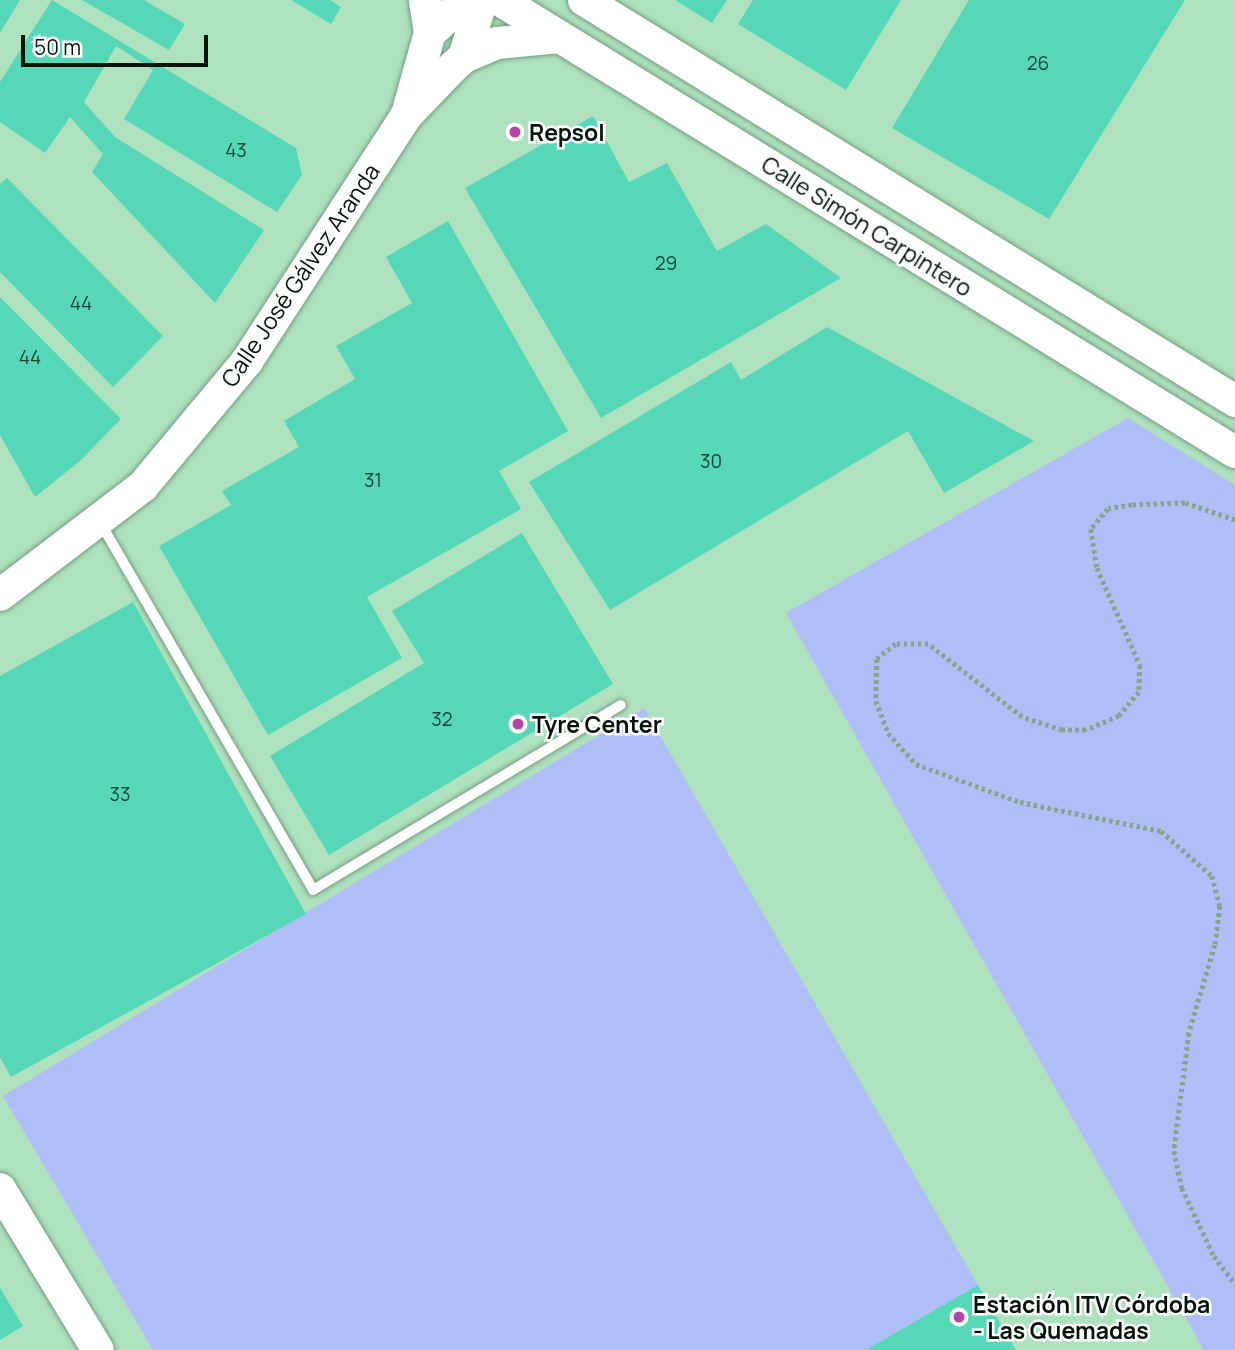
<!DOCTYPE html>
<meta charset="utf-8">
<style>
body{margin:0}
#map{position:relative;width:1235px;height:1350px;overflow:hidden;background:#bfebcb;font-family:Manrope,sans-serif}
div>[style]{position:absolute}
.built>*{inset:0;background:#aee1bd;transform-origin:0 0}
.green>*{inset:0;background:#b0bef8}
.building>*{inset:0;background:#56d8b8}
.path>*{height:4.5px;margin-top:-2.25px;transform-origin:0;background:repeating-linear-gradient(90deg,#84a68d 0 3.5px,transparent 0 7px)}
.roads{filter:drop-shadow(0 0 2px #739d80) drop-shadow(0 0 2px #739d80)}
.lane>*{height:10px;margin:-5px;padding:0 5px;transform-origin:5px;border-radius:5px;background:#fff}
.secondary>*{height:32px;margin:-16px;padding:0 16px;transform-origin:16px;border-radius:16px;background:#fff}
.dots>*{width:19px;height:19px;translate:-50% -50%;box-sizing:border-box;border:4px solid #fff;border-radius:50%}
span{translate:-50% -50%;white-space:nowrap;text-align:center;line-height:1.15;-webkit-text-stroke:5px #fff;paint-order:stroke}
.number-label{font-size:19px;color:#194535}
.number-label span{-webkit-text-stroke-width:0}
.poi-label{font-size:23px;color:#051409;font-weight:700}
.left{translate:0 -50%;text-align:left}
.street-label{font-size:23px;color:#051409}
.scale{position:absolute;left:21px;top:35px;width:187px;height:32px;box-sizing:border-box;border:4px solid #051409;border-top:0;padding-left:9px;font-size:21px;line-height:24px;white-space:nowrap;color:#051409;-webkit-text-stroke:5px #fff;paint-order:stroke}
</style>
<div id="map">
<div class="built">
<i style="left:0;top:0;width:1235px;height:1350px"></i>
</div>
<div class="green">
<i style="clip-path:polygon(1128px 418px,1235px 485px,1235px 1350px,1204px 1350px,786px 613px)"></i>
<i style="clip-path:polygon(644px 708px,978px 1285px,866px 1350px,153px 1350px,3px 1096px)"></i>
</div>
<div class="building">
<i style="clip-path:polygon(0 0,20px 0,0 33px)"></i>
<i style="clip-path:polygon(52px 0,296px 148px,302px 175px,277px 212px,124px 119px,153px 70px,116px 46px,84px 102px,115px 137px,264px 230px,215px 303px,92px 172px,103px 154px,70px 117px,45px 153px,0 122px,0 82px)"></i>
<i style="clip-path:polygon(82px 0,144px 0,185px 24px,169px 50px)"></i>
<i style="clip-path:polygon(291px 0,330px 0,341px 7px,331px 24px)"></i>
<i style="clip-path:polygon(675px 0,727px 0,712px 23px)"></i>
<i style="clip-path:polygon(753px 0,901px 0,846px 90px,738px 24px)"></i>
<i style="clip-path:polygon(969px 0,1185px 0,1049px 219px,892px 128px)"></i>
<i style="clip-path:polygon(593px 116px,629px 182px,667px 163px,717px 251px,766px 224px,841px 278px,601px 418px,465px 188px)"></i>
<i style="clip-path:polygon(7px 178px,163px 336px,113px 387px,0 272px,0 184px)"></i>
<i style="clip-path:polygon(448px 221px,568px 431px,499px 471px,521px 509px,367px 597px,402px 658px,268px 735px,159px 546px,231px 505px,222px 491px,299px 447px,284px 421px,355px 379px,336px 346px,412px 303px,386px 257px)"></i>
<i style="clip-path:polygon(0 297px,121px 419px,80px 461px,35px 497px,0 435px)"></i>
<i style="clip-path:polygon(827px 327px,1034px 441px,944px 493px,908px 431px,610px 610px,529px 482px,731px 362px,741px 380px)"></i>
<i style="clip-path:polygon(522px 533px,613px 684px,329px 855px,270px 756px,424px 663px,392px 611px)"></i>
<i style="clip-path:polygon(133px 602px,306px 914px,11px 1077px,0 1057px,0 676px)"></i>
<i style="clip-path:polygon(978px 1285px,1016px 1350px,866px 1350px)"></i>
<i style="clip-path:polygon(0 1288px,23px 1326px,0 1340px)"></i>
</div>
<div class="path">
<i style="left:1235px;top:520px;width:53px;rotate:-161.2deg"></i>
<i style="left:1185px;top:503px;width:53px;rotate:177.8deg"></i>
<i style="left:1132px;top:505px;width:24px;rotate:171deg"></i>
<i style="left:1108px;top:509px;width:26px;rotate:130deg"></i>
<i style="left:1091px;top:529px;width:39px;rotate:81deg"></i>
<i style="left:1097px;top:568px;width:106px;rotate:66.1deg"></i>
<i style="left:1140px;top:665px;width:27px;rotate:92deg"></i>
<i style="left:1139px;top:692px;width:31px;rotate:130deg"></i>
<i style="left:1119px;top:716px;width:36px;rotate:157deg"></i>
<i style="left:1086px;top:730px;width:24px;rotate:180deg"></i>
<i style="left:1062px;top:730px;width:42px;rotate:-162deg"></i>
<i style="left:1022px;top:717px;width:119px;rotate:-142.2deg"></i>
<i style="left:928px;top:644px;width:32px;rotate:180deg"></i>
<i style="left:896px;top:644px;width:24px;rotate:142deg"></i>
<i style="left:877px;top:659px;width:42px;rotate:91.4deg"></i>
<i style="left:876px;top:701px;width:34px;rotate:69deg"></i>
<i style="left:888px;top:733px;width:42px;rotate:47.9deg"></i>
<i style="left:916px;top:764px;width:111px;rotate:20.1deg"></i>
<i style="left:1020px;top:802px;width:144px;rotate:11.6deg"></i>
<i style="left:1161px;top:831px;width:68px;rotate:41.4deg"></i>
<i style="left:1212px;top:876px;width:31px;rotate:75deg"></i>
<i style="left:1220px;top:906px;width:39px;rotate:97deg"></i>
<i style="left:1215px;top:945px;width:92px;rotate:106.5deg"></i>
<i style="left:1189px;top:1033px;width:119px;rotate:97.2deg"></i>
<i style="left:1174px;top:1151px;width:38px;rotate:78deg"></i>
<i style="left:1182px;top:1188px;width:75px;rotate:64.8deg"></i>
<i style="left:1214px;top:1256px;width:35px;rotate:53deg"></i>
</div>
<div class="roads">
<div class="lane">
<i style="left:100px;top:522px;width:425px;rotate:59.9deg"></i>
<i style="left:313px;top:890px;width:359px;rotate:-31deg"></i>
</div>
<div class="secondary">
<i style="left:500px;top:0;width:863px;rotate:31.59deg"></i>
<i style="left:584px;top:0;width:765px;rotate:31.63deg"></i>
<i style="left:430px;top:33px;width:49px;rotate:-42.5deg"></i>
<i style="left:464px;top:57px;width:60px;rotate:-72.5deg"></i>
<i style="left:409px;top:107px;width:77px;rotate:-74.2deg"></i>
<i style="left:430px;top:33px;width:33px;rotate:-99deg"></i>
<i style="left:0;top:595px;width:180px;rotate:-37.3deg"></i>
<i style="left:143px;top:486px;width:163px;rotate:-50.2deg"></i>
<i style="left:247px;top:361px;width:292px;rotate:-57deg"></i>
<i style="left:406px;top:116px;width:68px;rotate:-46.2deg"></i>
<i style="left:453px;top:67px;width:15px;rotate:-42deg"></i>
<i style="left:464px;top:57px;width:36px;rotate:-23deg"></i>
<i style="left:497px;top:43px;width:63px;rotate:-5.4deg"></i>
<i style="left:0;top:1189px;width:188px;rotate:58.7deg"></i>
</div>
</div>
<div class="dots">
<i style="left:515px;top:132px;background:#b345a3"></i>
<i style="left:518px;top:724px;background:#b345a3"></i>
<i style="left:959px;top:1317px;background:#b345a3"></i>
</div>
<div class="number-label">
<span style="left:1038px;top:64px">26</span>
<span style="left:236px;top:151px">43</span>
<span style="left:666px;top:264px">29</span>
<span style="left:81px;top:304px">44</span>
<span style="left:30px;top:358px">44</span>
<span style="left:711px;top:462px">30</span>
<span style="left:373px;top:481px">31</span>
<span style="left:442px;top:720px">32</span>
<span style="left:120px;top:795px">33</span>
</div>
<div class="poi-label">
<span class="left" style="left:529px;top:132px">Repsol</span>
<span class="left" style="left:532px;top:724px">Tyre Center</span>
<span class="left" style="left:973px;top:1317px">Estación ITV Córdoba<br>- Las Quemadas</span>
</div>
<div class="street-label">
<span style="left:867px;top:226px;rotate:32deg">Calle Simón Carpintero</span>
<span style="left:300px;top:275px;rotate:-56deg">Calle José Gálvez Aranda</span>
</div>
<div class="scale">50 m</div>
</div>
